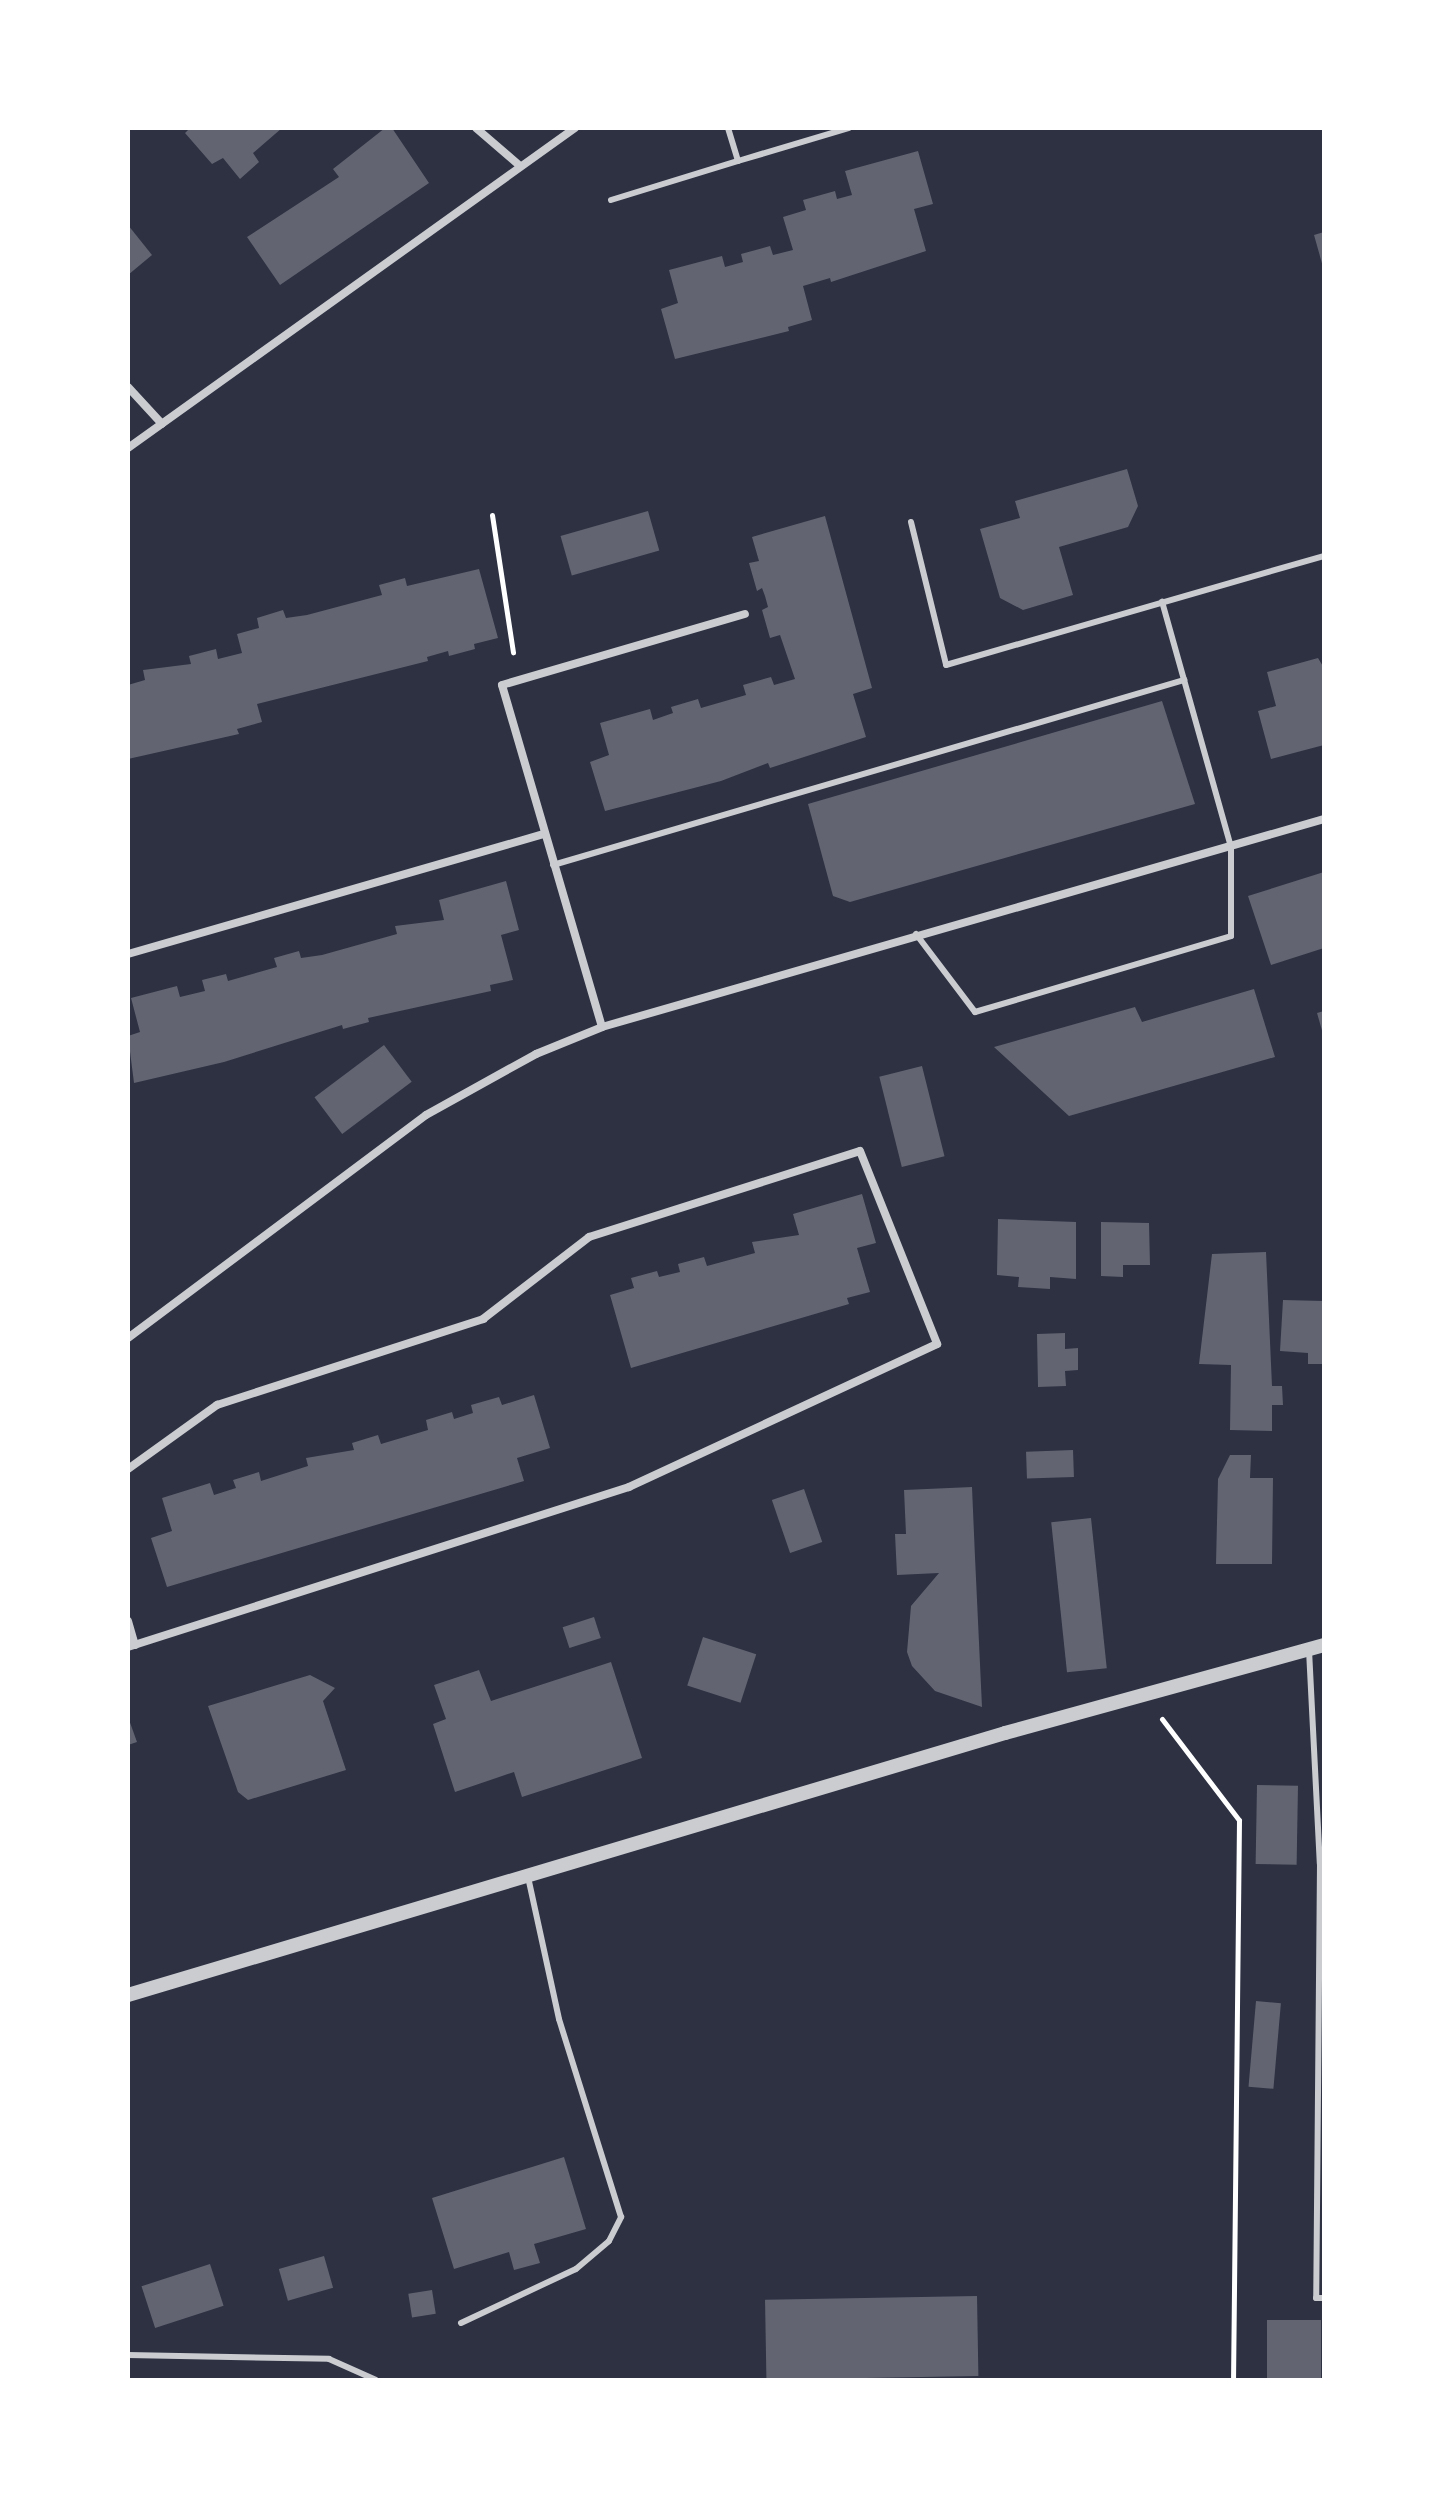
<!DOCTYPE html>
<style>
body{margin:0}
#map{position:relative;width:1452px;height:2508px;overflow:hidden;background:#2d3142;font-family:"Sofia Sans Condensed",sans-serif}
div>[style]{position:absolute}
.building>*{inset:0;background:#626471;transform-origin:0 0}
.path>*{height:5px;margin:-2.5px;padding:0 2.5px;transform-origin:2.5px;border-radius:2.5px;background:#fff}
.service>*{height:6px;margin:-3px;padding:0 3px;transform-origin:3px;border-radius:3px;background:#caccd0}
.minor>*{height:8px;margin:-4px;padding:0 4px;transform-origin:4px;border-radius:4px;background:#caccd0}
.tertiary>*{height:14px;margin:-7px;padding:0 7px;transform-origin:7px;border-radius:7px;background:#caccd0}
span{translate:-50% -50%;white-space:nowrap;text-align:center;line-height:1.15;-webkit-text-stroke:6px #fff;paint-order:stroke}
.frame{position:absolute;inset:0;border:130px solid #fff;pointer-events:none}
</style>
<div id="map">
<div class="building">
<i style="clip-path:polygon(190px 128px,282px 128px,253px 153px,259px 162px,240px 179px,223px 158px,212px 164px,185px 133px)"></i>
<i style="clip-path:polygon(385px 128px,392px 128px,429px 183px,280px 285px,247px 237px,339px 177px,333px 169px)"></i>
<i style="clip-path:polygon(918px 151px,933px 204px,914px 209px,926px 251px,831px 282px,830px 278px,803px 286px,812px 320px,788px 327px,789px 331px,675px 359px,661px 309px,678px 303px,669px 270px,722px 256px,725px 267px,743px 262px,741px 254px,770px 246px,773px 255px,793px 250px,783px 217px,806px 210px,803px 200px,835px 191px,837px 199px,852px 195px,845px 171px)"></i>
<i style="clip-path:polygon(128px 225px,152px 255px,128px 275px)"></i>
<i style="clip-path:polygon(1324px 232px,1324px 267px,1323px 267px,1314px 235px)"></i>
<i style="clip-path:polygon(1127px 469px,1138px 506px,1128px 527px,1059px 547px,1073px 595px,1023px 610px,1000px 598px,980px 529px,1020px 518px,1015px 501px)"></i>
<i style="left:648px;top:511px;width:41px;height:91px;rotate:74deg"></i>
<i style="clip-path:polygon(825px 516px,872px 688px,853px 694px,866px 737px,770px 768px,768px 763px,721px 781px,605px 811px,590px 762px,609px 755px,600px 723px,650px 709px,653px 720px,673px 713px,671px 707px,698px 699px,701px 708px,746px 695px,743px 685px,771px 677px,774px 685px,795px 679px,780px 635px,770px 638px,762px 610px,768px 607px,765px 596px,762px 588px,757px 591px,749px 563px,759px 561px,752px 537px)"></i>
<i style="clip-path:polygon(479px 569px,498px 638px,474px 644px,475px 649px,449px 656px,448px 651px,427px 657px,428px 661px,257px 704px,262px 722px,237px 729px,239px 734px,128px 759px,128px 685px,145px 680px,143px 670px,191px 664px,189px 656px,216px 649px,218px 659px,242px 653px,237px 634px,259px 628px,257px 618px,283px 610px,286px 618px,307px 615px,382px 595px,379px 585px,405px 578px,407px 586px)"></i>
<i style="clip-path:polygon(1318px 658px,1324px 668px,1324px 745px,1271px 759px,1258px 711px,1276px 706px,1267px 672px)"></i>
<i style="clip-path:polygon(1162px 701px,1195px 804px,850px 902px,833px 896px,808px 804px)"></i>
<i style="clip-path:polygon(1324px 872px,1324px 948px,1271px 965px,1248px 896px)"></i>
<i style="clip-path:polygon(506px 881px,519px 930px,501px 935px,513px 980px,490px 985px,491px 991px,368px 1018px,369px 1022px,343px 1029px,342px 1025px,224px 1062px,134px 1083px,128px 1036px,140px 1032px,131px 998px,177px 986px,180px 997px,205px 991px,202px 980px,226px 974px,228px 981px,277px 967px,274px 958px,299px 951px,301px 958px,322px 955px,397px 934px,395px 926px,444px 920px,439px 900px)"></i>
<i style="clip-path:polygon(1254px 989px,1275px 1057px,1069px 1116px,994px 1047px,1135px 1007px,1142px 1022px)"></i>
<i style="clip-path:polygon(1324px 1011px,1324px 1034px,1323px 1034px,1317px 1013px)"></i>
<i style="left:384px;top:1045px;width:46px;height:87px;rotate:53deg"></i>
<i style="left:922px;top:1066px;width:93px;height:44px;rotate:76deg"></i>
<i style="clip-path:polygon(862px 1194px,876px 1243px,857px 1248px,870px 1292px,847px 1298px,849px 1304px,631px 1368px,610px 1295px,634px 1288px,631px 1278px,657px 1271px,659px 1277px,680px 1272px,678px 1264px,704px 1257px,707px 1266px,755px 1253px,752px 1242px,799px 1235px,793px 1214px)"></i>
<i style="clip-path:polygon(998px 1219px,1076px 1222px,1076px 1279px,1050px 1277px,1050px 1289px,1018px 1287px,1019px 1277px,997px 1275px)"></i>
<i style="clip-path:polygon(1101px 1222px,1149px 1223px,1150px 1265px,1123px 1265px,1123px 1277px,1101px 1276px)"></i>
<i style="clip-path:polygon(1266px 1252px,1272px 1386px,1282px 1386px,1283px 1405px,1272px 1405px,1272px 1431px,1230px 1430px,1231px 1365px,1199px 1364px,1212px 1254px)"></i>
<i style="clip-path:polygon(1283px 1300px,1324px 1301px,1324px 1364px,1308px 1364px,1308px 1353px,1280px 1351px)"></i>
<i style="clip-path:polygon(1065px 1333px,1065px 1349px,1078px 1348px,1078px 1370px,1065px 1371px,1066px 1386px,1038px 1387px,1037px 1334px)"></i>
<i style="clip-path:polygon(534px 1395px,550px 1448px,517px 1458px,524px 1481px,167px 1587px,151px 1538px,172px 1531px,162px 1498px,210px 1483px,214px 1495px,236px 1488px,233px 1480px,259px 1472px,261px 1481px,308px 1466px,306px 1458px,354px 1450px,352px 1443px,378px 1435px,381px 1444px,428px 1430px,426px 1420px,452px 1412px,454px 1419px,473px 1413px,471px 1405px,499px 1397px,502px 1405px)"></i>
<i style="left:1073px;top:1450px;width:27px;height:47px;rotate:88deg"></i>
<i style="clip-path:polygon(1230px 1455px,1251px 1455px,1250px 1478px,1273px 1478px,1272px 1564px,1216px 1564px,1218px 1479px)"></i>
<i style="clip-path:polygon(972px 1487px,975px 1557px,982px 1707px,935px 1691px,912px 1666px,907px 1652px,911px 1606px,939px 1573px,897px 1575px,895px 1534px,906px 1534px,904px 1490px)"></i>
<i style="left:804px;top:1489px;width:56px;height:34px;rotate:71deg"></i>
<i style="left:1091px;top:1518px;width:151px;height:40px;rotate:84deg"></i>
<i style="left:594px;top:1617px;width:22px;height:33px;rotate:72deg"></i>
<i style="left:703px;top:1637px;width:56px;height:51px;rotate:18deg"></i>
<i style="clip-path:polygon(611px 1662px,642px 1758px,522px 1797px,514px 1772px,455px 1792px,433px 1724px,446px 1719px,434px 1685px,479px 1670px,491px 1701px)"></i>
<i style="clip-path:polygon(310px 1675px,335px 1688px,323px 1701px,346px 1770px,248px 1800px,238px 1792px,208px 1706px)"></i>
<i style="clip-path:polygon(128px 1717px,137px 1742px,128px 1745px)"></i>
<i style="left:1257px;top:1785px;width:41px;height:79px;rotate:1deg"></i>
<i style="left:1256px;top:2001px;width:25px;height:86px;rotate:5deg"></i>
<i style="clip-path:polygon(564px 2157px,586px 2229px,534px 2244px,540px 2263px,514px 2270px,509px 2252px,454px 2269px,432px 2198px)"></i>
<i style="left:324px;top:2256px;width:33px;height:47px;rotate:74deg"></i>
<i style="left:210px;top:2264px;width:44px;height:72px;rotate:72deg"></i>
<i style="left:432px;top:2290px;width:24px;height:24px;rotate:81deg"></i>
<i style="left:977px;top:2296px;width:80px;height:212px;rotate:89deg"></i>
<i style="left:1267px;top:2320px;width:54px;height:60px"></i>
</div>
<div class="path">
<i style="left:492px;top:515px;width:139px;rotate:81.3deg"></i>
<i style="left:1162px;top:1719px;width:127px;rotate:52.7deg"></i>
<i style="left:1239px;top:1820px;width:560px;rotate:90.61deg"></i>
</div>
<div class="service">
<i style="left:728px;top:128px;width:34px;rotate:73deg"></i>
<i style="left:738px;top:161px;width:116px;rotate:-16.6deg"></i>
<i style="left:611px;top:200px;width:133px;rotate:-17.1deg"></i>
<i style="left:911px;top:522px;width:147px;rotate:76.2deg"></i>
<i style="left:946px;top:665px;width:393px;rotate:-16.1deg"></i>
<i style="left:553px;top:865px;width:658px;rotate:-16.34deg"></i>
<i style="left:916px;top:934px;width:98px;rotate:52.9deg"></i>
<i style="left:975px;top:1012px;width:267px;rotate:-16.5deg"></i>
<i style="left:1231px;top:936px;width:89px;rotate:-90deg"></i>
<i style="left:1231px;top:847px;width:255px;rotate:-105.7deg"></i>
<i style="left:1309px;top:1650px;width:214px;rotate:87.1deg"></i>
<i style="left:1320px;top:1864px;width:434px;rotate:90.5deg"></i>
<i style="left:1316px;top:2298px;width:8px"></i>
<i style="left:461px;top:2323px;width:127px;rotate:-25.2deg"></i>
<i style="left:576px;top:2269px;width:43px;rotate:-40.3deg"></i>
<i style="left:609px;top:2241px;width:27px;rotate:-63deg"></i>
<i style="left:621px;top:2217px;width:207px;rotate:-107.4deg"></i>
<i style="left:559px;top:2019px;width:145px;rotate:-102.3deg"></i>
<i style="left:128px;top:2355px;width:201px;rotate:1.1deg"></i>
<i style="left:329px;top:2359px;width:51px;rotate:24.1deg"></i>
</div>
<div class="minor">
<i style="left:476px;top:128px;width:57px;rotate:40.7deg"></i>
<i style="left:128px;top:387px;width:50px;rotate:47.4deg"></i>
<i style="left:128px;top:448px;width:550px;rotate:-35.6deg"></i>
<i style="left:128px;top:954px;width:433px;rotate:-16.1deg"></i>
<i style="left:602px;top:1027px;width:356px;rotate:-106.3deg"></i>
<i style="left:502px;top:685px;width:253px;rotate:-16.3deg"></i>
<i style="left:128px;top:1338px;width:372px;rotate:-36.8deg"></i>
<i style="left:426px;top:1115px;width:126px;rotate:-29deg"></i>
<i style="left:536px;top:1054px;width:71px;rotate:-22.2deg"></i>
<i style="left:602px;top:1027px;width:751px;rotate:-16.07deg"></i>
<i style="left:128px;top:1469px;width:110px;rotate:-35.7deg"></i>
<i style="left:217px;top:1405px;width:280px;rotate:-17.9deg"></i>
<i style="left:483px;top:1319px;width:134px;rotate:-37.7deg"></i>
<i style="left:589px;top:1237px;width:284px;rotate:-17.6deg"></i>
<i style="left:860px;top:1151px;width:208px;rotate:68.2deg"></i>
<i style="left:937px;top:1344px;width:340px;rotate:155.1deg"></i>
<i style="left:629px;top:1487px;width:526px;rotate:162.29deg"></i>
<i style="left:128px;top:1621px;width:25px;rotate:74deg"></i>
</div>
<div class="tertiary">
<i style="left:128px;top:1995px;width:915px;rotate:-16.63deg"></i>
<i style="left:1005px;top:1733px;width:331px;rotate:-15.4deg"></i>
</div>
<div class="frame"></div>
</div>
